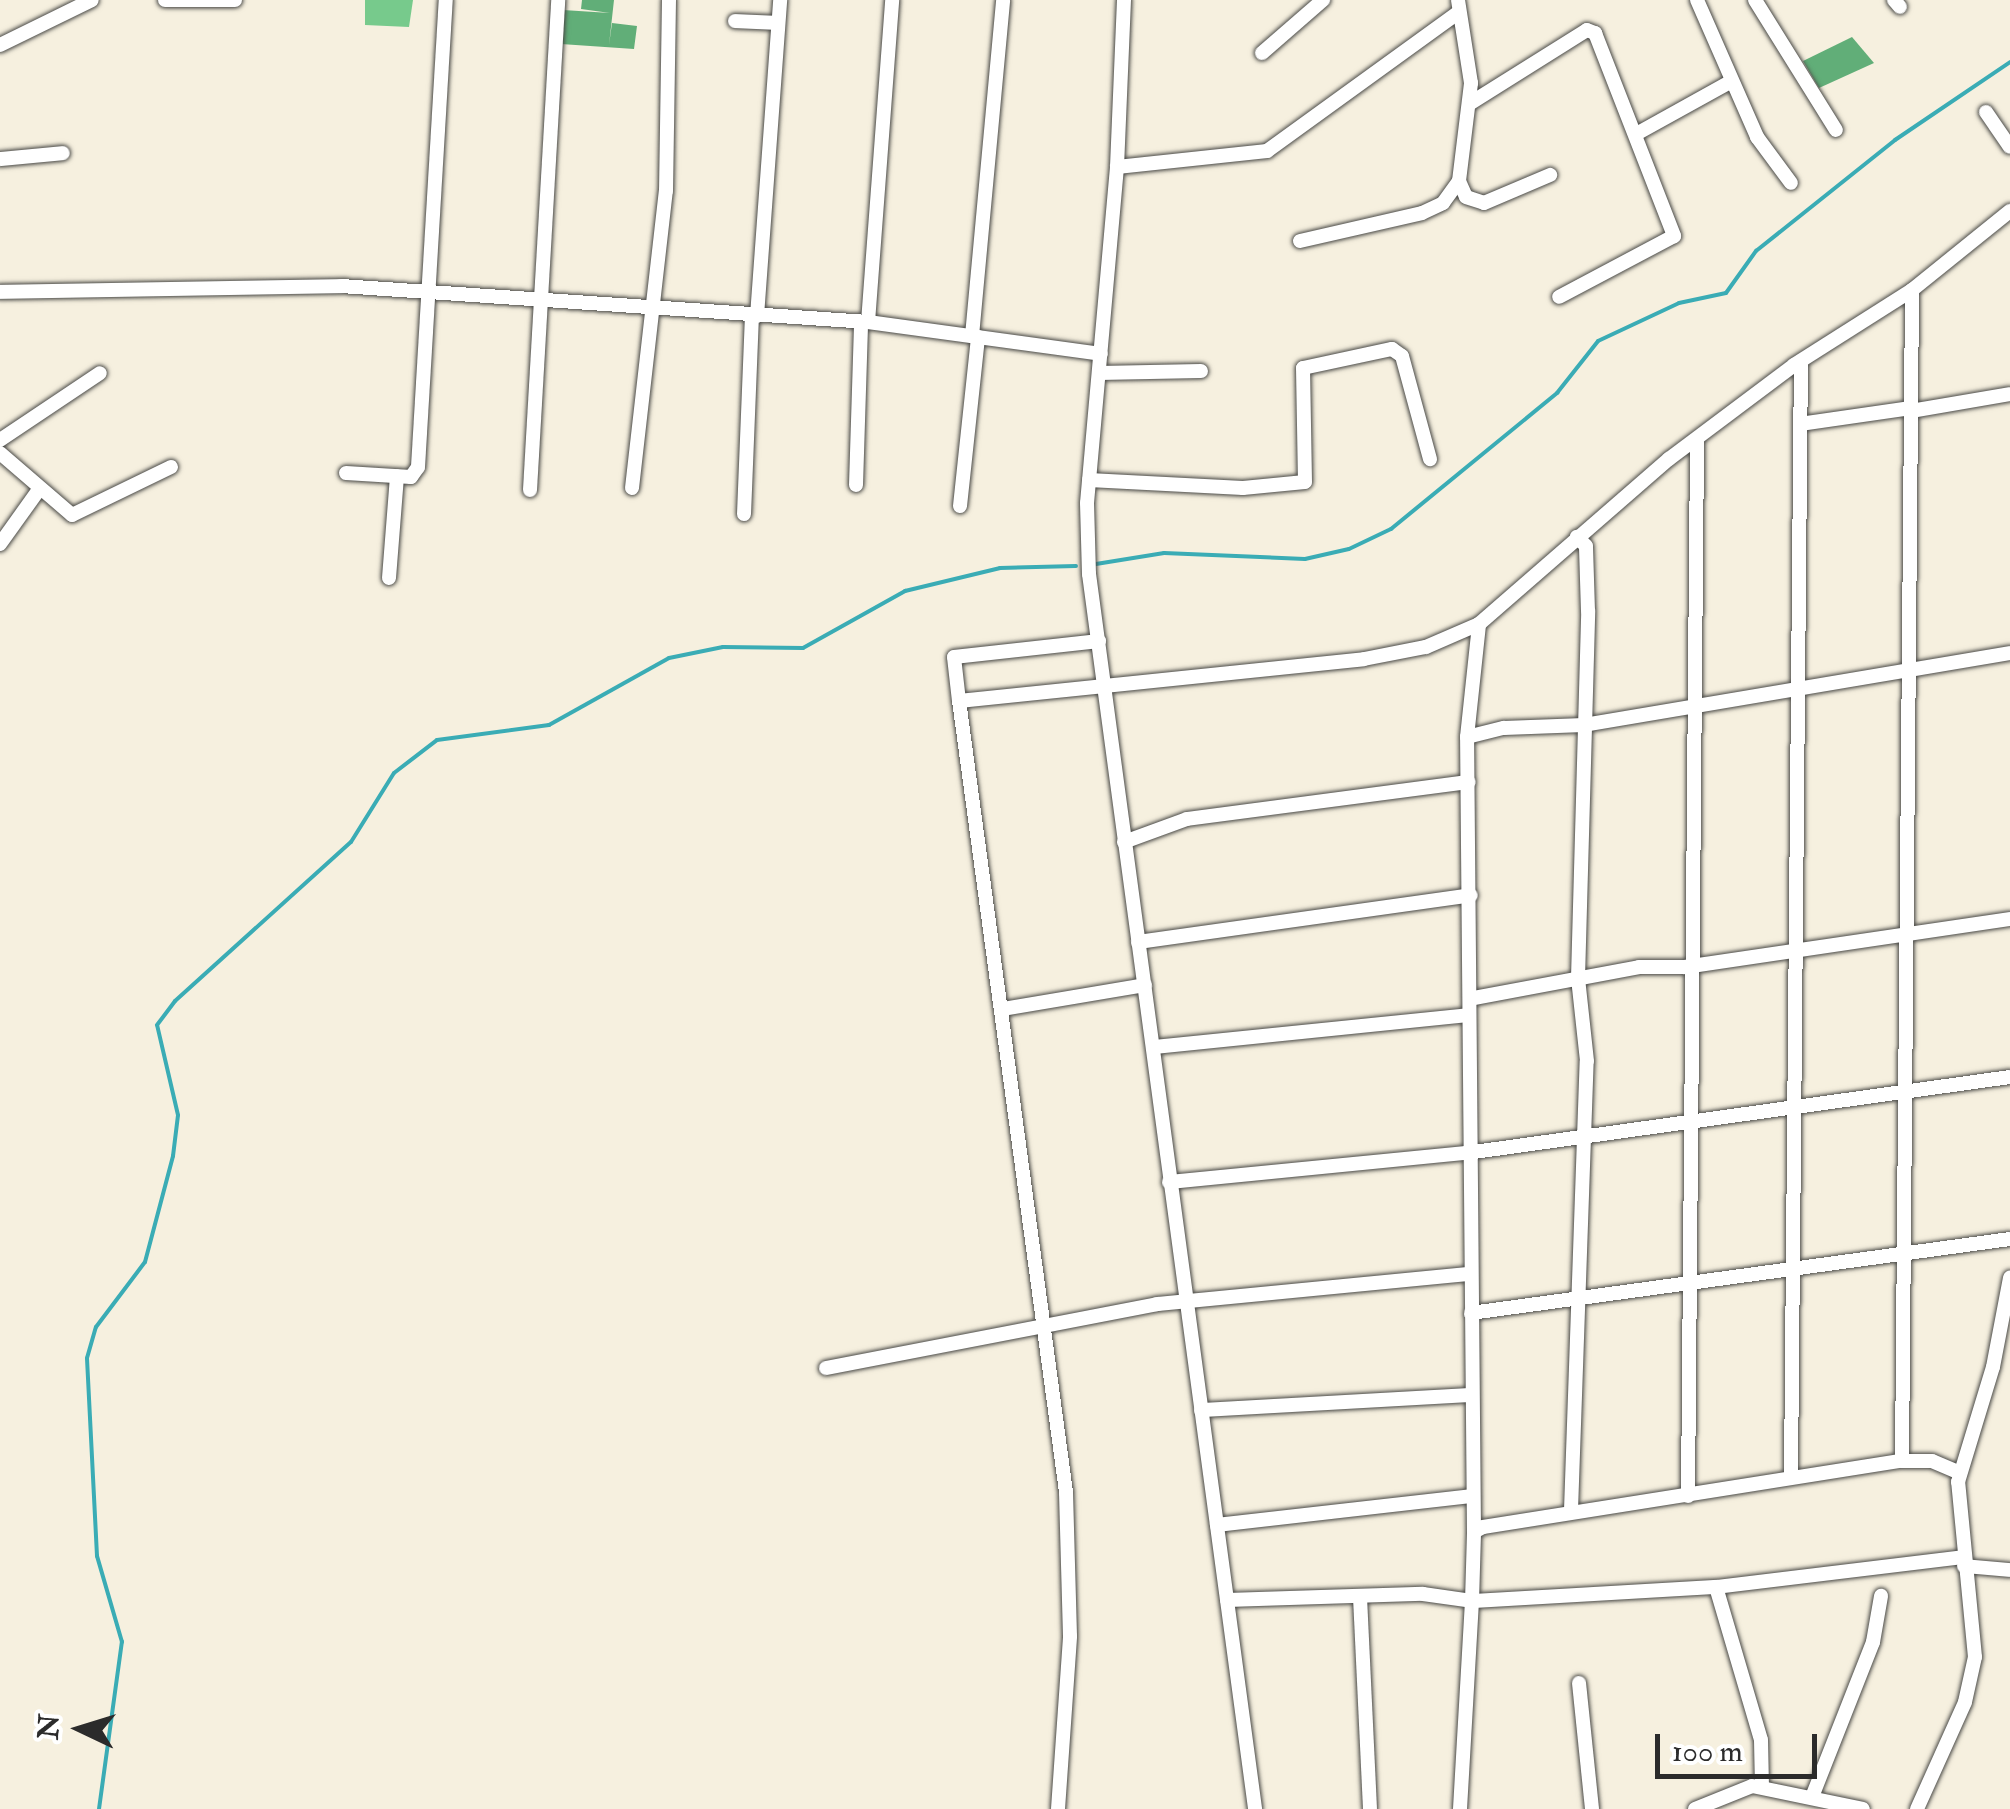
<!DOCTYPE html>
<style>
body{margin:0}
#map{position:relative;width:2010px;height:1809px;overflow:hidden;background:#f6f0df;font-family:"IM FELL Double Pica",serif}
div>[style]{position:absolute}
.green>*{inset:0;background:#77ca8c}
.forest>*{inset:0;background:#61ae78}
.stream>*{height:4px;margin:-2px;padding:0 2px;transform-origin:2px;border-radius:2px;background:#3aacb5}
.roads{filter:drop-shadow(0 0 2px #494946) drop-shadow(0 0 2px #494946)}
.minor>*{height:14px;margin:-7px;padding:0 7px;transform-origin:7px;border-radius:7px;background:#fff}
span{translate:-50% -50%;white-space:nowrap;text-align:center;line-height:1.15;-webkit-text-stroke:8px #fff;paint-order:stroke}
.north{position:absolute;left:30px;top:1679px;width:100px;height:100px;-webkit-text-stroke:8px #fff;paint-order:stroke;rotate:274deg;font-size:28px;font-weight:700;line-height:40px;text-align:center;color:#2b2b2b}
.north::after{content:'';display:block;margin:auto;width:35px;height:45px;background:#2b2b2b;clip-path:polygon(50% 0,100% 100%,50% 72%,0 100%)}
.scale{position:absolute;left:1655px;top:1734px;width:162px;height:45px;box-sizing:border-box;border:5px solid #2b2b2b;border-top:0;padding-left:12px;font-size:30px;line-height:35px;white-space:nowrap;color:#2b2b2b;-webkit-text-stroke:8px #fff;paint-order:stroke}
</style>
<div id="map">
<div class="green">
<i style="clip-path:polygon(365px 0,413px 0,409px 27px,365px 25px)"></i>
</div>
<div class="forest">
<i style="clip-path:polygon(582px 0,614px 0,609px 45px,612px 23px,637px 26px,634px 49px,561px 44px,563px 10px,610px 13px,581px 9px)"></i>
<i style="clip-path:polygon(1852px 37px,1874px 63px,1819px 88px,1803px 61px)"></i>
</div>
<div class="stream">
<i style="left:1096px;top:564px;width:69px;rotate:-9.2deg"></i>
<i style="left:1164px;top:553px;width:141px;rotate:2.4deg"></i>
<i style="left:1305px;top:559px;width:45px;rotate:-12.8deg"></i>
<i style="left:1349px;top:549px;width:47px;rotate:-25.5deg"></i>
<i style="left:1391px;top:529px;width:215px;rotate:-39.3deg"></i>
<i style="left:1557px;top:393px;width:66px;rotate:-51.7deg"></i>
<i style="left:1598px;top:341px;width:89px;rotate:-25.1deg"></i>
<i style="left:1679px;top:303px;width:48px;rotate:-12deg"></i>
<i style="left:1726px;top:293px;width:52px;rotate:-54.5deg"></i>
<i style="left:1756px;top:251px;width:178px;rotate:-38.6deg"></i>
<i style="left:1895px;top:140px;width:139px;rotate:-34.1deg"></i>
<i style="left:99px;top:1809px;width:169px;rotate:-82.2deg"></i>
<i style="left:122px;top:1642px;width:90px;rotate:-106.2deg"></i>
<i style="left:97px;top:1556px;width:198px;rotate:-92.9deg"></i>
<i style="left:87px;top:1358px;width:32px;rotate:-74deg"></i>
<i style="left:96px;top:1327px;width:81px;rotate:-53deg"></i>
<i style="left:145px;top:1262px;width:110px;rotate:-75.2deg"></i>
<i style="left:173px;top:1156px;width:41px;rotate:-83deg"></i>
<i style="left:178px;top:1115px;width:92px;rotate:-103.1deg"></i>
<i style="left:157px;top:1025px;width:30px;rotate:-53deg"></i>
<i style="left:175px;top:1001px;width:237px;rotate:-42.1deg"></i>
<i style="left:351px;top:842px;width:81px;rotate:-58.1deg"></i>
<i style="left:394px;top:773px;width:54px;rotate:-37.5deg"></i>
<i style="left:437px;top:740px;width:113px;rotate:-7.6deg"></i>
<i style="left:549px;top:725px;width:137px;rotate:-29.2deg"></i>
<i style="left:669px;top:658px;width:55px;rotate:-11.5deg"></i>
<i style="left:723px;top:647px;width:80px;rotate:0.7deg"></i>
<i style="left:803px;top:648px;width:117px;rotate:-29.2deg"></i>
<i style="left:905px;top:591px;width:98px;rotate:-13.6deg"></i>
<i style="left:1000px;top:568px;width:76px;rotate:-1.5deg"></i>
</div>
<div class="roads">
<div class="minor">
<i style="left:165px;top:0;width:70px"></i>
<i style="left:1124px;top:0;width:167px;rotate:92.4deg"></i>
<i style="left:1117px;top:167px;width:337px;rotate:95.1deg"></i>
<i style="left:1087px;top:503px;width:71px;rotate:88.4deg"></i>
<i style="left:1089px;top:574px;width:1246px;rotate:82.34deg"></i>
<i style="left:1697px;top:0;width:150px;rotate:66.3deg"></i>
<i style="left:1757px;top:137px;width:57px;rotate:53.5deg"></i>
<i style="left:1755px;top:0;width:153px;rotate:58.1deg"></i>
<i style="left:1894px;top:0;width:9px;rotate:49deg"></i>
<i style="left:735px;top:21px;width:43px;rotate:2.7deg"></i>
<i style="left:0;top:45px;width:102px;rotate:-26.1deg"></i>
<i style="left:1262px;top:53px;width:81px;rotate:-41deg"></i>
<i style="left:1469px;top:104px;width:139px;rotate:-32.1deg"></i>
<i style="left:1587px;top:30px;width:9px;rotate:21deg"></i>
<i style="left:1595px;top:33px;width:218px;rotate:68.7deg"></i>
<i style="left:1674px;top:236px;width:130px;rotate:152.1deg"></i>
<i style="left:1986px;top:112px;width:42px;rotate:55.6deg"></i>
<i style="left:1638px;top:133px;width:107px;rotate:-29deg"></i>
<i style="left:0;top:159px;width:63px;rotate:-5.4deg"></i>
<i style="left:1117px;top:167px;width:151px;rotate:-6.1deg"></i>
<i style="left:1267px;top:151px;width:237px;rotate:-35.9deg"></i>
<i style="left:1459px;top:181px;width:17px;rotate:66deg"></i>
<i style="left:1466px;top:197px;width:19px;rotate:18deg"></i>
<i style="left:1484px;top:203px;width:72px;rotate:-23deg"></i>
<i style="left:1300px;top:241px;width:125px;rotate:-12.9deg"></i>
<i style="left:1422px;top:213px;width:23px;rotate:-25deg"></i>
<i style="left:1443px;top:203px;width:27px;rotate:-54deg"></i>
<i style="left:1459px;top:181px;width:99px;rotate:-83deg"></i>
<i style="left:1471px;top:83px;width:84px;rotate:-98.9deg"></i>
<i style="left:0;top:292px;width:341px;rotate:-1deg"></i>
<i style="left:341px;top:286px;width:528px;rotate:3.91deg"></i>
<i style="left:868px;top:322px;width:235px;rotate:7.8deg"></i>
<i style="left:757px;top:316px;width:317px;rotate:-85.8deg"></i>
<i style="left:868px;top:322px;width:323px;rotate:-85.7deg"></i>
<i style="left:972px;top:336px;width:337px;rotate:-84.7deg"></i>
<i style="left:1099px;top:373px;width:102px;rotate:-1.1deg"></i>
<i style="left:1911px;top:411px;width:100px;rotate:-9.7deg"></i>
<i style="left:1800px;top:424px;width:112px;rotate:-8.2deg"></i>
<i style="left:0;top:440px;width:120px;rotate:-33.8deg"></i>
<i style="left:0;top:453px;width:95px;rotate:40.7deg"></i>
<i style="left:72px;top:515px;width:110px;rotate:-25.9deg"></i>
<i style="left:346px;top:473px;width:65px;rotate:3.5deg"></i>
<i style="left:411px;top:477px;width:12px;rotate:-55deg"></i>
<i style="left:418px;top:467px;width:468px;rotate:-86.6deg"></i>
<i style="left:1089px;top:480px;width:154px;rotate:3deg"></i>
<i style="left:1243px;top:488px;width:62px;rotate:-5.5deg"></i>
<i style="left:1305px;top:482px;width:114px;rotate:-91deg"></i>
<i style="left:1303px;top:368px;width:91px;rotate:-12.1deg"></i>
<i style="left:1392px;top:349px;width:12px;rotate:35deg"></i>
<i style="left:1402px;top:356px;width:107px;rotate:74.8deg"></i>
<i style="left:856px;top:485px;width:163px;rotate:-88.2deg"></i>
<i style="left:632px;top:488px;width:299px;rotate:-83.5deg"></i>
<i style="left:666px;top:191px;width:191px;rotate:-89.1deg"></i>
<i style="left:530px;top:490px;width:491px;rotate:-86.7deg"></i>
<i style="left:960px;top:506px;width:170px;rotate:-83.9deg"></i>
<i style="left:744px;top:514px;width:198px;rotate:-87.7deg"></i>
<i style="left:0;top:544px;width:65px;rotate:-54.4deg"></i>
<i style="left:389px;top:578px;width:102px;rotate:-85.5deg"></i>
<i style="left:959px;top:701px;width:44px;rotate:-96.5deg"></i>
<i style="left:954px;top:657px;width:146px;rotate:-6.3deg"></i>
<i style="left:1467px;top:737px;width:38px;rotate:-14deg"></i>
<i style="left:1504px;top:728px;width:80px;rotate:-2.1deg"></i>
<i style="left:1584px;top:725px;width:432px;rotate:-9.6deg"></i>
<i style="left:1124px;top:842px;width:67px;rotate:-20.1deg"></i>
<i style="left:1187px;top:819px;width:284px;rotate:-7.5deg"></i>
<i style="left:1138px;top:942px;width:336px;rotate:-8deg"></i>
<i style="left:1474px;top:998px;width:168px;rotate:-10.6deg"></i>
<i style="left:1639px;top:967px;width:46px"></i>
<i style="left:1685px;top:967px;width:329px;rotate:-8.4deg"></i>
<i style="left:1003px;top:1009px;width:144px;rotate:-9.6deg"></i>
<i style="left:1154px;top:1047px;width:316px;rotate:-5.8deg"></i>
<i style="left:1169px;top:1182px;width:299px;rotate:-5.6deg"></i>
<i style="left:1467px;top:1153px;width:548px;rotate:-7.97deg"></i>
<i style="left:1471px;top:1313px;width:544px;rotate:-7.82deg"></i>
<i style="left:826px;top:1368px;width:337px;rotate:-10.9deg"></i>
<i style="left:1157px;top:1304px;width:313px;rotate:-5.5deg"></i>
<i style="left:1201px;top:1410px;width:271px;rotate:-3.2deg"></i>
<i style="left:1902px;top:1461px;width:1171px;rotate:-89.51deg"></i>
<i style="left:1791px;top:1476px;width:1115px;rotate:-89.49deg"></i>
<i style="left:1688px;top:1496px;width:1055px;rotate:-89.51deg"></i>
<i style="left:1571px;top:1510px;width:449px;rotate:-88deg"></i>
<i style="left:1587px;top:1061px;width:83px;rotate:-96.2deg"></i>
<i style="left:1578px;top:978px;width:367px;rotate:-88.4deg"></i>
<i style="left:1588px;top:611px;width:65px;rotate:-91.8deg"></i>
<i style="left:1586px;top:546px;width:13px;rotate:-135deg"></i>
<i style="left:1217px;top:1525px;width:255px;rotate:-6.5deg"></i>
<i style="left:1474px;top:1532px;width:795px;rotate:-90.5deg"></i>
<i style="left:1467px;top:737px;width:114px;rotate:-83.9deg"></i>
<i style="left:1964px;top:1566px;width:46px;rotate:5deg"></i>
<i style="left:1716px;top:1587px;width:159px;rotate:73.6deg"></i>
<i style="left:1761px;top:1740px;width:47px;rotate:88.8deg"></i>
<i style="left:1360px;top:1597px;width:212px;rotate:87.3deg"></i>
<i style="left:1227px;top:1600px;width:196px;rotate:-1.8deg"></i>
<i style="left:1423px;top:1594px;width:49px;rotate:8.1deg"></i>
<i style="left:1472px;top:1601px;width:69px;rotate:-88.3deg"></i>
<i style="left:1474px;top:1532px;width:10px;rotate:-29deg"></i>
<i style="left:1483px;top:1527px;width:424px;rotate:-9deg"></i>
<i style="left:1902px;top:1461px;width:30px"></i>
<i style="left:1932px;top:1461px;width:30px;rotate:23deg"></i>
<i style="left:1579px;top:1683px;width:127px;rotate:84.1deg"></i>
<i style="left:1812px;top:1797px;width:167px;rotate:-68.5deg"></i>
<i style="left:1873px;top:1642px;width:47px;rotate:-80.1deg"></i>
<i style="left:1058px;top:1809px;width:173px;rotate:-86deg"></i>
<i style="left:1070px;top:1636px;width:144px;rotate:-91.6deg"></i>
<i style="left:1066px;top:1492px;width:798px;rotate:-97.7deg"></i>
<i style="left:959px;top:701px;width:407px;rotate:-5.9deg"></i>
<i style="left:1364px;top:659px;width:63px;rotate:-11deg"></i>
<i style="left:1426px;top:647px;width:58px;rotate:-23.5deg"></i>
<i style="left:1479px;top:624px;width:252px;rotate:-41deg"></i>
<i style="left:1669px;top:459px;width:156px;rotate:-36.9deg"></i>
<i style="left:1794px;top:365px;width:140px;rotate:-32.4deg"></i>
<i style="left:1912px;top:290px;width:126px;rotate:-38.9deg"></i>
<i style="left:1460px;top:1809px;width:208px;rotate:-86.7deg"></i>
<i style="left:1472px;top:1601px;width:244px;rotate:-3.3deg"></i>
<i style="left:1716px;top:1587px;width:250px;rotate:-6.9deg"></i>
<i style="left:1695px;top:1809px;width:61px;rotate:-22deg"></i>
<i style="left:1752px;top:1786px;width:113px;rotate:11.7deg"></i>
<i style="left:1917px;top:1809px;width:117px;rotate:-65.8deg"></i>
<i style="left:1965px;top:1702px;width:46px;rotate:-77.5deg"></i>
<i style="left:1975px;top:1657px;width:176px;rotate:-95.5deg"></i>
<i style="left:1958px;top:1482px;width:120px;rotate:-73.1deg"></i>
<i style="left:1993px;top:1367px;width:91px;rotate:-79.2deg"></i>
</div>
</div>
<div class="north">N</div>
<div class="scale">100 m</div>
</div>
